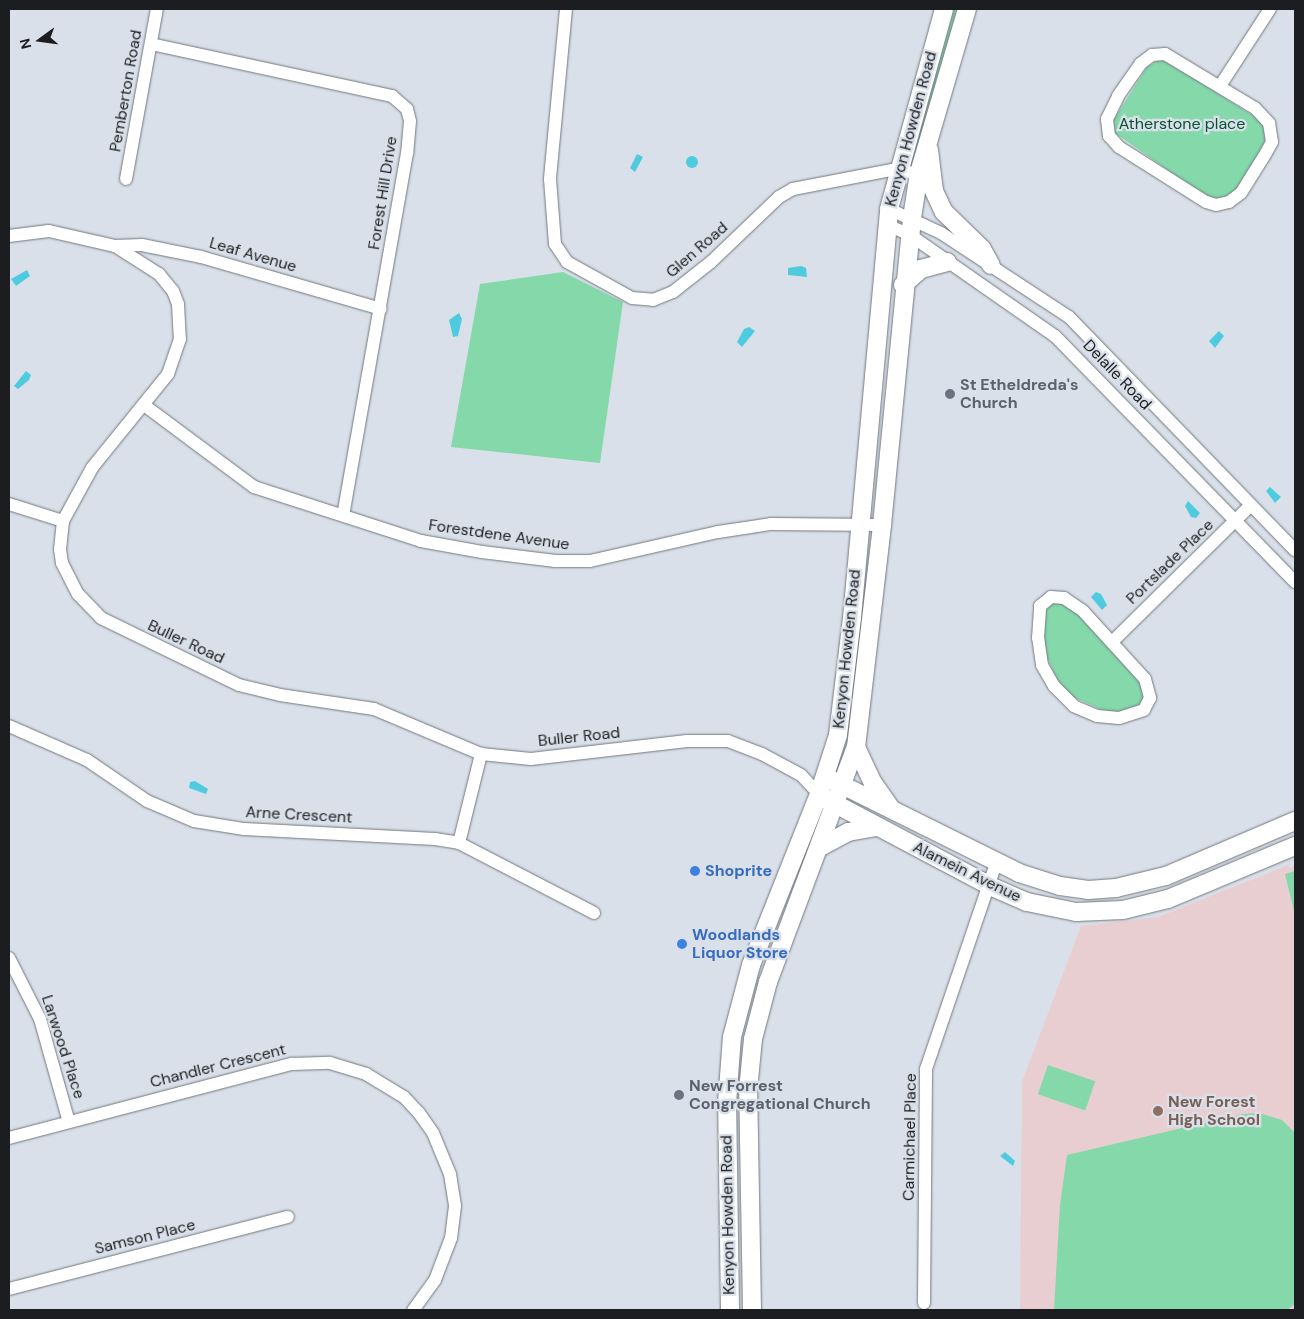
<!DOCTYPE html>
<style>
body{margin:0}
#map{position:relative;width:1304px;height:1319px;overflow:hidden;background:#dae0e9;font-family:"DM Sans",sans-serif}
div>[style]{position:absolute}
.education>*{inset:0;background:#e9ced1}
.green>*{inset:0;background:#84d8aa;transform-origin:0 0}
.water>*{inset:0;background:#4fcbe0}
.round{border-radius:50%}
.roads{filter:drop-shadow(0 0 1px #72777f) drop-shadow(0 0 1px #72777f)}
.street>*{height:12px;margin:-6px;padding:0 6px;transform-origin:6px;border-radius:6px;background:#fff}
.secondary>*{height:18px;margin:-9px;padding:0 9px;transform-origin:9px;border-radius:9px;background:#fff}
.dots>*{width:14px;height:14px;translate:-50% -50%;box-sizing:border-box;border:2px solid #dae0e9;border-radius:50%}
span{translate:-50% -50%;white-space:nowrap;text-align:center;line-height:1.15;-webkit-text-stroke:4.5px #dae0e9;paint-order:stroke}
.street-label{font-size:16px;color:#1b1d20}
.park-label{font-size:16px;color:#075133}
.worship-label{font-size:16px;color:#5b616d;font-weight:700}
.left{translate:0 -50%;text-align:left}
.shop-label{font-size:16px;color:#366cbe;font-weight:700}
.education-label{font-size:16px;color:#785e54;font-weight:700}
.frame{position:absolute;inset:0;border:10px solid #1b1d20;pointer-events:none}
.north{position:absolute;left:15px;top:15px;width:50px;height:50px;-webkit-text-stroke:4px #dae0e9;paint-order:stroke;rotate:256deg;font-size:14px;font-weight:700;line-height:20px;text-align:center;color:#1b1d20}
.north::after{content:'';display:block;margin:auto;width:18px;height:22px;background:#1b1d20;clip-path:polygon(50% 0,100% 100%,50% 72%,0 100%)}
</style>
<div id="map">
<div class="education">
<i style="clip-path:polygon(1288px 865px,1289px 868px,1295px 866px,1295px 1310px,1020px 1310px,1022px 1082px,1081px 926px,1158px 917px)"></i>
</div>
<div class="green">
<i style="clip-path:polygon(953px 9px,959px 9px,917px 154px,914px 154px,910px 151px)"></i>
<i style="clip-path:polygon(1162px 58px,1263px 122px,1267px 131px,1265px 145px,1234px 194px,1220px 200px,1203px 195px,1115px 133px,1114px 119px,1147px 67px)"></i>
<i style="clip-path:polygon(563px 272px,623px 302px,600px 463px,451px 447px,480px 284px)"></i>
<i style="clip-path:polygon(1053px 603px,1070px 604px,1145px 686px,1143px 704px,1127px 713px,1104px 711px,1073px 697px,1058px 681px,1045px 653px,1043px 637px,1046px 610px)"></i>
<i style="clip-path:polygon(1295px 871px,1295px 915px,1285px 874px)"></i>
<i style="left:1048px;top:1065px;width:50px;height:31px;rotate:19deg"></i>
<i style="clip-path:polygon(1259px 1113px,1282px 1120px,1295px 1133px,1295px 1304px,1287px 1310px,1054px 1310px,1060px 1205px,1067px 1155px,1242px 1114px)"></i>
</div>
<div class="water">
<i style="clip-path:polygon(637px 154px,643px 157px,635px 172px,630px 168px)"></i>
<i class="round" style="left:686px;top:156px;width:12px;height:12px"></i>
<i style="clip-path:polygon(801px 266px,806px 268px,807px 277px,788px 275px,788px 268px)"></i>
<i style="clip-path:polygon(27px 270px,30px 276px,16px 286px,11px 279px)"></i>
<i style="clip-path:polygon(459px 313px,462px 319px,458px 336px,453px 337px,449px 320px)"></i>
<i style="clip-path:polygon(749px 327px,755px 331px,742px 347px,737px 342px,744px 329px)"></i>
<i style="clip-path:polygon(1219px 331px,1224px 336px,1215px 348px,1209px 341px)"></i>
<i style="clip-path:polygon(26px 371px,31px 375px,29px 380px,18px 389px,14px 386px)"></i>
<i style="clip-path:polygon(1270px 487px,1281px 497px,1275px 503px,1266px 491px)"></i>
<i style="clip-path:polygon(1188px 501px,1200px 513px,1196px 518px,1191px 517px,1185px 506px)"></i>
<i style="clip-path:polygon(1096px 592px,1101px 594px,1107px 605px,1102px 610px,1091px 597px)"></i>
<i style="clip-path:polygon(195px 781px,208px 789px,206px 794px,189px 788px,190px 782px)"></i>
<i style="clip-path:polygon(1005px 1152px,1015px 1161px,1013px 1166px,1000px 1156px)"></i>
</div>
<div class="roads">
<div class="street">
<i style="left:566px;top:9px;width:171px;rotate:95.4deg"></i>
<i style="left:550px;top:179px;width:65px;rotate:85.6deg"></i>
<i style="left:555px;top:244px;width:22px;rotate:56deg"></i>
<i style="left:567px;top:262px;width:74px;rotate:29deg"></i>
<i style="left:632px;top:298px;width:21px;rotate:5deg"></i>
<i style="left:653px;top:300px;width:22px;rotate:-22deg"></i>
<i style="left:673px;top:292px;width:48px;rotate:-38.3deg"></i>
<i style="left:711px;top:262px;width:94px;rotate:-43.7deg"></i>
<i style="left:779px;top:197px;width:16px;rotate:-30deg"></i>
<i style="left:793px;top:189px;width:106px;rotate:-10.9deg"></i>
<i style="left:897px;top:169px;width:30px;rotate:14deg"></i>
<i style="left:151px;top:44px;width:247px;rotate:12.2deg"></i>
<i style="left:392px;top:96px;width:20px;rotate:41deg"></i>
<i style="left:407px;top:109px;width:12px;rotate:76deg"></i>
<i style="left:410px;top:121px;width:32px;rotate:95deg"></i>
<i style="left:407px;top:153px;width:368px;rotate:100deg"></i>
<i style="left:1165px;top:54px;width:105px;rotate:31deg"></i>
<i style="left:1255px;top:108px;width:21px;rotate:47deg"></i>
<i style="left:1269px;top:123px;width:19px;rotate:81deg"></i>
<i style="left:1272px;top:142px;width:13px;rotate:119deg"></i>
<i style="left:1266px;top:153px;width:47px;rotate:122deg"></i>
<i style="left:1241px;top:193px;width:15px;rotate:143deg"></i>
<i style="left:1229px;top:202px;width:13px;rotate:167deg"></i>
<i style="left:1216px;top:205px;width:10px;rotate:-163deg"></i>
<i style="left:1206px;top:202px;width:103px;rotate:-147.7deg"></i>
<i style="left:1119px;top:147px;width:15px;rotate:-132deg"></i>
<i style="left:1109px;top:136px;width:17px;rotate:-97deg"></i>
<i style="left:1107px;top:119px;width:25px;rotate:-64deg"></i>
<i style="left:1118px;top:96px;width:39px;rotate:-55deg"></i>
<i style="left:1140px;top:64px;width:15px;rotate:-37deg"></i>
<i style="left:1152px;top:55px;width:13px;rotate:-4deg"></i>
<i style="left:1220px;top:86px;width:92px;rotate:-57deg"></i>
<i style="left:126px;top:179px;width:173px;rotate:-79.7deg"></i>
<i style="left:889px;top:209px;width:57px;rotate:24.8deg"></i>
<i style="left:941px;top:233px;width:153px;rotate:33.3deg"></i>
<i style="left:1069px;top:317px;width:325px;rotate:45.9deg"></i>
<i style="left:887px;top:225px;width:25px;rotate:23deg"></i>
<i style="left:910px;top:235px;width:177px;rotate:34.9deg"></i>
<i style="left:1055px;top:336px;width:344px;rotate:45.7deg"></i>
<i style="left:9px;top:236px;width:40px;rotate:-7.1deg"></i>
<i style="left:49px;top:231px;width:68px;rotate:12.8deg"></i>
<i style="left:115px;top:246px;width:52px;rotate:32.5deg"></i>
<i style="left:159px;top:274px;width:22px;rotate:51deg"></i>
<i style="left:173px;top:291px;width:14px;rotate:69deg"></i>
<i style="left:178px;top:304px;width:35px;rotate:87deg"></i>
<i style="left:180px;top:339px;width:37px;rotate:109deg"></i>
<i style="left:168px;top:374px;width:121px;rotate:129deg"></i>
<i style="left:92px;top:468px;width:60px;rotate:118.7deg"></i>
<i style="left:63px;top:521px;width:28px;rotate:96deg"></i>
<i style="left:60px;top:549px;width:14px;rotate:82deg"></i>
<i style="left:62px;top:563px;width:35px;rotate:63deg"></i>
<i style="left:78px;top:594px;width:33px;rotate:46deg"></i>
<i style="left:101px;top:618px;width:153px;rotate:25.9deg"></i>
<i style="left:239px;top:685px;width:42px;rotate:13.7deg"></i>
<i style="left:280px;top:695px;width:95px;rotate:8.5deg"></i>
<i style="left:374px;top:709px;width:116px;rotate:22.8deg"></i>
<i style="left:481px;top:754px;width:50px;rotate:5.7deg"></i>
<i style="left:531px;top:759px;width:157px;rotate:-6.6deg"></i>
<i style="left:687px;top:741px;width:41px"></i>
<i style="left:728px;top:741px;width:36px;rotate:21deg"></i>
<i style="left:762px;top:754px;width:44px;rotate:28.3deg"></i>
<i style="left:801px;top:775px;width:26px;rotate:47deg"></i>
<i style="left:115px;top:246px;width:27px;rotate:-2deg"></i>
<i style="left:142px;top:245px;width:60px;rotate:11.5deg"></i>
<i style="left:201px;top:257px;width:187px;rotate:16.1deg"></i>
<i style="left:144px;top:405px;width:137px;rotate:36.7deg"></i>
<i style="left:254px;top:487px;width:176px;rotate:17.9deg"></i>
<i style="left:421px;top:541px;width:62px;rotate:10.2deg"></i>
<i style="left:482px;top:552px;width:74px;rotate:7deg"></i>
<i style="left:555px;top:561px;width:35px"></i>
<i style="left:590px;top:561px;width:131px;rotate:-12.8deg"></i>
<i style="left:718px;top:532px;width:54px;rotate:-8.6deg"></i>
<i style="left:771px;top:524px;width:111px;rotate:0.5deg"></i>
<i style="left:9px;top:504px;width:57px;rotate:17.5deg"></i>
<i style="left:1051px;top:597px;width:13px;rotate:4deg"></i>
<i style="left:1064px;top:598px;width:23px;rotate:34deg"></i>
<i style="left:1083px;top:611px;width:92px;rotate:47.6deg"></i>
<i style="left:1145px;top:679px;width:20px;rotate:75deg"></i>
<i style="left:1150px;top:698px;width:13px;rotate:117deg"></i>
<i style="left:1144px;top:710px;width:26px;rotate:162deg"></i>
<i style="left:1119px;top:718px;width:22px;rotate:-175deg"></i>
<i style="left:1097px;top:716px;width:25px;rotate:-157deg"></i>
<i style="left:1074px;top:706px;width:28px;rotate:-135deg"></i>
<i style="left:1054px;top:686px;width:24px;rotate:-120deg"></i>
<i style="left:1042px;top:665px;width:27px;rotate:-98deg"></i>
<i style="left:1038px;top:638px;width:32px;rotate:-86deg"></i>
<i style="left:1040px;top:606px;width:14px;rotate:-39deg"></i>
<i style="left:1112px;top:642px;width:195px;rotate:-44.6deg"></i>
<i style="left:9px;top:726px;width:85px;rotate:23.6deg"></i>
<i style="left:87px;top:760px;width:73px;rotate:34.3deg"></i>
<i style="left:147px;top:801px;width:51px;rotate:23.1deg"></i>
<i style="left:194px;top:821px;width:51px;rotate:9.1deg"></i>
<i style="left:244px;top:829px;width:191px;rotate:3deg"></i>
<i style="left:435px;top:839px;width:24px;rotate:9deg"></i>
<i style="left:459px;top:843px;width:152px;rotate:27.4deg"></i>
<i style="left:459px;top:843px;width:92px;rotate:-76.1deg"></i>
<i style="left:9px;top:958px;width:68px;rotate:63.1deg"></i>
<i style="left:40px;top:1019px;width:107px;rotate:74.3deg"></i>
<i style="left:9px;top:1138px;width:293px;rotate:-14.7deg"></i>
<i style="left:292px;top:1064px;width:38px;rotate:-2deg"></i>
<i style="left:330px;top:1063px;width:38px;rotate:17deg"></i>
<i style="left:366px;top:1074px;width:44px;rotate:31.2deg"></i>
<i style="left:404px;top:1097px;width:22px;rotate:47deg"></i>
<i style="left:419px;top:1113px;width:24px;rotate:55deg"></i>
<i style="left:433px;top:1133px;width:44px;rotate:67.5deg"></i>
<i style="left:450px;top:1174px;width:32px;rotate:81deg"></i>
<i style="left:455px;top:1206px;width:32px;rotate:97deg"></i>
<i style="left:451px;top:1238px;width:45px;rotate:110.9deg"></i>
<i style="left:435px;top:1280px;width:37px;rotate:126deg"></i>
<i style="left:9px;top:1289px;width:288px;rotate:-14.5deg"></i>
<i style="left:924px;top:1303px;width:234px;rotate:-89.5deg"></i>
<i style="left:926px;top:1069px;width:218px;rotate:-71.2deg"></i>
</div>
<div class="secondary">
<i style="left:929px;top:150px;width:41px;rotate:83deg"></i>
<i style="left:934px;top:191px;width:23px;rotate:65deg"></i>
<i style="left:944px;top:212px;width:53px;rotate:44.2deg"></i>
<i style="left:982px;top:249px;width:18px;rotate:61deg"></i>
<i style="left:903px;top:285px;width:24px;rotate:-42deg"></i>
<i style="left:921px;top:269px;width:27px;rotate:-15deg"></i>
<i style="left:856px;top:747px;width:40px;rotate:65deg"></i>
<i style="left:873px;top:783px;width:29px;rotate:55deg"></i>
<i style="left:834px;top:781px;width:207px;rotate:26.4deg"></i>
<i style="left:1019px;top:873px;width:43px;rotate:17.6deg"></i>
<i style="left:1060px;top:886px;width:28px;rotate:8deg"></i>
<i style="left:1088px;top:890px;width:28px;rotate:-4deg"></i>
<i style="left:1116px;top:888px;width:51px;rotate:-13.5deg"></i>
<i style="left:1166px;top:876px;width:140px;rotate:-23.1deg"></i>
<i style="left:826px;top:799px;width:186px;rotate:27.9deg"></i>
<i style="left:990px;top:886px;width:40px;rotate:23.4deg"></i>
<i style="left:1027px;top:902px;width:50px;rotate:11.5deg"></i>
<i style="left:1076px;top:912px;width:47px;rotate:-2.4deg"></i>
<i style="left:1123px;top:910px;width:46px;rotate:-13.7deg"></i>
<i style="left:1168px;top:899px;width:138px;rotate:-22.7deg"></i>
<i style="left:822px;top:846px;width:30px;rotate:-28deg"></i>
<i style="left:848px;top:832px;width:29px;rotate:-10deg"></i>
<i style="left:730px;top:1310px;width:207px;rotate:-90.8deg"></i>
<i style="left:727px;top:1103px;width:66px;rotate:-85.7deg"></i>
<i style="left:732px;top:1037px;width:74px;rotate:-75.2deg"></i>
<i style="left:751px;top:965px;width:184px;rotate:-68.3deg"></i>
<i style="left:819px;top:794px;width:62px;rotate:-72.1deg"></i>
<i style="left:838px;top:735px;width:118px;rotate:-83.2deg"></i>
<i style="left:852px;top:618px;width:411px;rotate:-84.8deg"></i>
<i style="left:889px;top:209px;width:207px;rotate:-74.6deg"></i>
<i style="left:752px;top:1310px;width:220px;rotate:-91deg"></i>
<i style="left:748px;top:1090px;width:51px;rotate:-84.4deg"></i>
<i style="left:753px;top:1039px;width:59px;rotate:-75.3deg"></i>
<i style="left:768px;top:982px;width:251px;rotate:-69.5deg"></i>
<i style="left:856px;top:747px;width:224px;rotate:-83.3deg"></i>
<i style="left:882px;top:525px;width:308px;rotate:-84.4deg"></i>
<i style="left:912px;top:218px;width:46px;rotate:-81.2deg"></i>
<i style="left:919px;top:173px;width:171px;rotate:-73.7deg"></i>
</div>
</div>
<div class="dots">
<i style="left:950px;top:394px;background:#6b7280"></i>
<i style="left:695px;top:871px;background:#3f7fe0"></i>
<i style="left:682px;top:944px;background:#3f7fe0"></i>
<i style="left:679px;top:1095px;background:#6b7280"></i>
<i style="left:1158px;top:1111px;background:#8d6e63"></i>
</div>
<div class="street-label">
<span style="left:126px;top:91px;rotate:-80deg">Pemberton Road</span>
<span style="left:911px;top:129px;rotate:-75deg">Kenyon Howden Road</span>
<span style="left:383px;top:193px;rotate:-81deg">Forest Hill Drive</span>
<span style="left:697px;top:250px;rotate:-41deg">Glen Road</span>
<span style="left:253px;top:255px;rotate:16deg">Leaf Avenue</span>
<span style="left:1117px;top:375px;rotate:46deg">Delalle Road</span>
<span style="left:499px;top:535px;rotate:8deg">Forestdene Avenue</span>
<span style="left:1170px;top:562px;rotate:-44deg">Portslade Place</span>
<span style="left:186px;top:642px;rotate:25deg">Buller Road</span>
<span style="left:847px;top:649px;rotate:-84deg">Kenyon Howden Road</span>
<span style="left:579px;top:737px;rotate:-6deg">Buller Road</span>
<span style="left:299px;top:815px;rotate:3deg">Arne Crescent</span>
<span style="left:967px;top:872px;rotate:26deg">Alamein Avenue</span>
<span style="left:63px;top:1047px;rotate:72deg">Larwood Place</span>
<span style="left:218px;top:1066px;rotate:-14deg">Chandler Crescent</span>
<span style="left:910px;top:1137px;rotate:-89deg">Carmichael Place</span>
<span style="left:728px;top:1215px;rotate:-91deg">Kenyon Howden Road</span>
<span style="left:145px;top:1237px;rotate:-14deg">Samson Place</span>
</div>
<div class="park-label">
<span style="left:1182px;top:124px">Atherstone place</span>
</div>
<div class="worship-label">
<span class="left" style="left:960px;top:394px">St Etheldreda's<br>Church</span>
<span class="left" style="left:689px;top:1095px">New Forrest<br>Congregational Church</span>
</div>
<div class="shop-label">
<span class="left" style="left:705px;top:871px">Shoprite</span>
<span class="left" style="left:692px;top:944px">Woodlands<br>Liquor Store</span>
</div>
<div class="education-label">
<span class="left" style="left:1168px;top:1111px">New Forest<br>High School</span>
</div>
<div class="frame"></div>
<div class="north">N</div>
</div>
